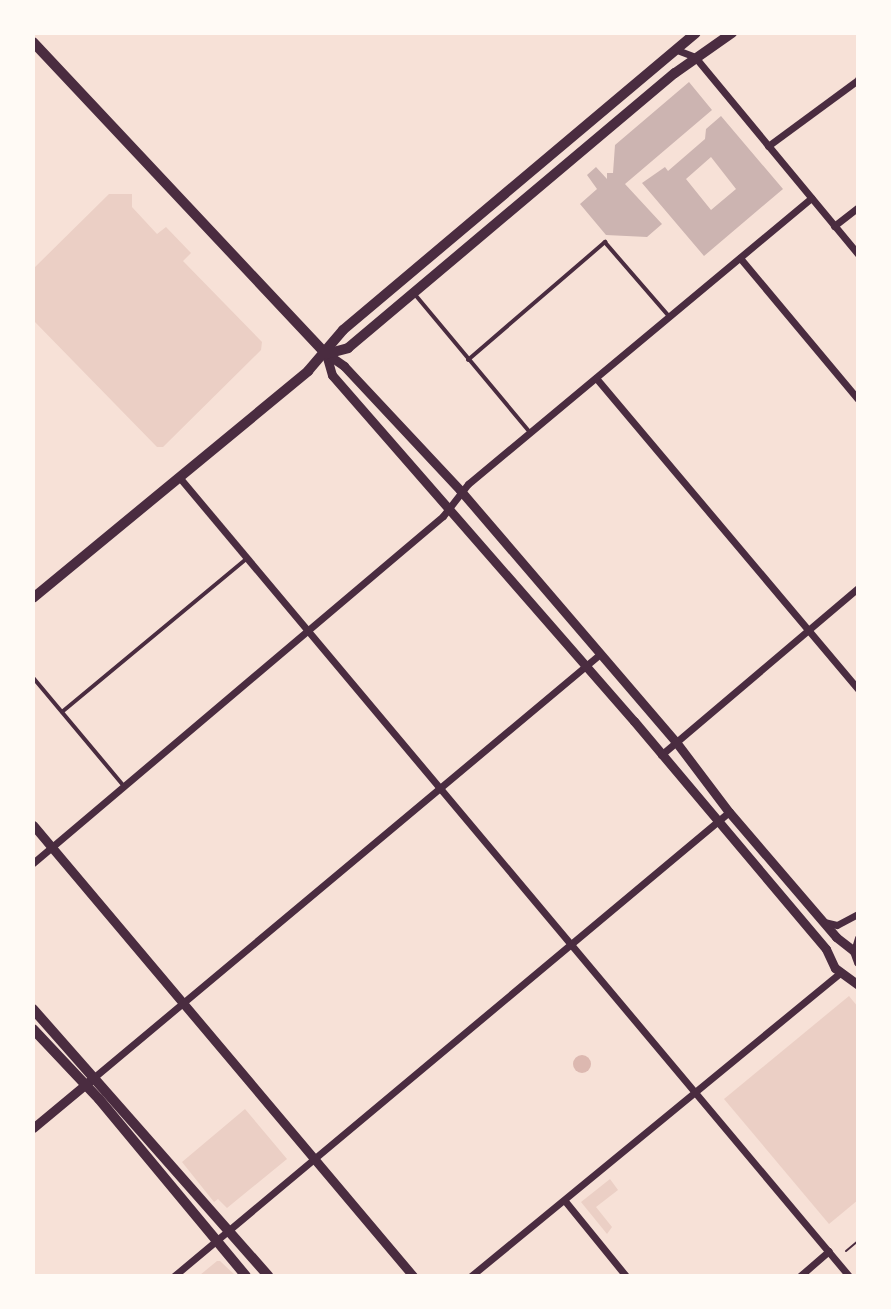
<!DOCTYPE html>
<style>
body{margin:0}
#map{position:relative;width:891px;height:1309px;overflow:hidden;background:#f7e1d7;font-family:"Open Sans",sans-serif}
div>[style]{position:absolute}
.green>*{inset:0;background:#ebcfc5}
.water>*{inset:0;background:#dcb8b0}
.round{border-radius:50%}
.building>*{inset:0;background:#ccb4b1}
.path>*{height:2px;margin:-1px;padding:0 1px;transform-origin:1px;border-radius:1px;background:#4a2c40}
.service>*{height:3.5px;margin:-1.75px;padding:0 1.75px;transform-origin:1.75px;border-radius:1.75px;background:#4a2c40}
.minor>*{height:7px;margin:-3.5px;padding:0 3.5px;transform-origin:3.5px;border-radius:3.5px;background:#4a2c40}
.tertiary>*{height:9px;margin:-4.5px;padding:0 4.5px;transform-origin:4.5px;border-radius:4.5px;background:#4a2c40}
.secondary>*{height:10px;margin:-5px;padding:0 5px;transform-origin:5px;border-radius:5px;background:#4a2c40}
span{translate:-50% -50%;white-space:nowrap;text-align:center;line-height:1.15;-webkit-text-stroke:6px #fffaf5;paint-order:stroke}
.frame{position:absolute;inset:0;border:35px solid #fffaf5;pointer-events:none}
</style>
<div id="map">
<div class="green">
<i style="clip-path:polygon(109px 194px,132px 194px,132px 207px,157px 234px,166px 227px,191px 253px,183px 261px,262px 342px,261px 350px,163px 447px,157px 447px,33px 320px,33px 269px)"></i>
<i style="clip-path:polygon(849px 996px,858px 1007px,858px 1200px,829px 1224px,724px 1099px)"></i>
<i style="clip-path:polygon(245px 1109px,287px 1159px,227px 1208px,218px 1199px,214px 1202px,182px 1162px)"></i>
<i style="clip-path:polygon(610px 1179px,618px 1190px,596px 1207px,612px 1227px,607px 1234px,581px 1202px)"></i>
<i style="clip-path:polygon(220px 1261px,236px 1276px,200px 1275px,217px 1261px)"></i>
</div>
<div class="water">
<i class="round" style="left:573px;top:1055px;width:18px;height:18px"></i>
</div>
<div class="building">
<i style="clip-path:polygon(689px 82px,712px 110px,625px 184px,662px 224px,647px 237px,606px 235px,580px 204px,597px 189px,587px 175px,596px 167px,607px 179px,607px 173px,613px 173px,615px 145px)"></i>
<i style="clip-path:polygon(evenodd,721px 116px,783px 189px,704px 256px,642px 183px,665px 167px,668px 171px,705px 139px,706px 129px,721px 116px,711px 157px,736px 189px,711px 210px,686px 179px,711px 157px)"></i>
</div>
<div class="path">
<i style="left:846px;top:1251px;width:16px;rotate:-40deg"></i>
</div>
<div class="service">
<i style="left:415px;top:294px;width:178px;rotate:50.2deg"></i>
<i style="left:468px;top:360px;width:181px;rotate:-40.7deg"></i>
<i style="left:605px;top:242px;width:98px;rotate:49.1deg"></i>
<i style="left:33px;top:677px;width:142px;rotate:50.1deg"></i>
<i style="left:62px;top:712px;width:239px;rotate:-39.7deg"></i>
</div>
<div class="minor">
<i style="left:677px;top:50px;width:19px;rotate:21deg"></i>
<i style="left:695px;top:57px;width:256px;rotate:50.4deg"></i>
<i style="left:768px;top:146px;width:112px;rotate:-36.3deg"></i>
<i style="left:834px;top:226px;width:31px;rotate:-38deg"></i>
<i style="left:740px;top:258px;width:184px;rotate:50.1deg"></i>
<i style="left:596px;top:378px;width:407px;rotate:49.9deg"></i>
<i style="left:179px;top:477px;width:1043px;rotate:50.02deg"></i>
<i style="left:661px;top:755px;width:258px;rotate:-40.3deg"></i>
<i style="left:33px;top:863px;width:537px;rotate:-40.24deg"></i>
<i style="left:443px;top:516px;width:41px;rotate:-52deg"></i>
<i style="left:468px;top:484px;width:447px;rotate:-39.8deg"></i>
<i style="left:824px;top:922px;width:13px;rotate:13deg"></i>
<i style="left:837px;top:925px;width:24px;rotate:-28deg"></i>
<i style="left:854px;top:951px;width:14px;rotate:-73deg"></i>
<i style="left:92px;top:1079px;width:661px;rotate:-39.91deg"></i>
<i style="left:565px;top:1201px;width:97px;rotate:50.9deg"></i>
<i style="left:174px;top:1276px;width:723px;rotate:-39.9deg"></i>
<i style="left:471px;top:1276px;width:479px;rotate:-39.4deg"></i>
<i style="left:800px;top:1276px;width:38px;rotate:-41deg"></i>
</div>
<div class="tertiary">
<i style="left:326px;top:354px;width:22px;rotate:74deg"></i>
<i style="left:332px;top:375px;width:459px;rotate:48.9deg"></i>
<i style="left:634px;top:721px;width:298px;rotate:49.9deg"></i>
<i style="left:826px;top:949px;width:21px;rotate:65deg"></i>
<i style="left:835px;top:968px;width:29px;rotate:36deg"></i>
<i style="left:327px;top:354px;width:21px;rotate:35deg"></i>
<i style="left:344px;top:366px;width:170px;rotate:46.9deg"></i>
<i style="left:460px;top:490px;width:332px;rotate:49.4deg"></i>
<i style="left:676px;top:742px;width:88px;rotate:52.9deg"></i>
<i style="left:729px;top:812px;width:165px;rotate:49.4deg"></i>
<i style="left:836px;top:937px;width:23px;rotate:38deg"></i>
<i style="left:854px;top:951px;width:12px;rotate:70deg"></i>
<i style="left:33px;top:825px;width:590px;rotate:49.88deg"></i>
<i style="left:33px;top:1128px;width:77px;rotate:-39.7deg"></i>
</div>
<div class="secondary">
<i style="left:33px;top:42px;width:428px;rotate:46.8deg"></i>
<i style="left:326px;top:354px;width:23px;rotate:-15deg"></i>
<i style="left:348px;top:348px;width:427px;rotate:-40.1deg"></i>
<i style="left:675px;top:73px;width:70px;rotate:-35.1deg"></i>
<i style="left:33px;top:598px;width:357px;rotate:-39.5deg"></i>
<i style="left:308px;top:371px;width:54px;rotate:-49.5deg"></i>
<i style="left:343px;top:330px;width:461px;rotate:-40.1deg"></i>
<i style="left:33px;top:1009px;width:356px;rotate:48.6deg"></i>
<i style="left:33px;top:1029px;width:96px;rotate:46.7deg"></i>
<i style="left:99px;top:1099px;width:230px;rotate:50.3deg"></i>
</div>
<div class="frame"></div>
</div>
